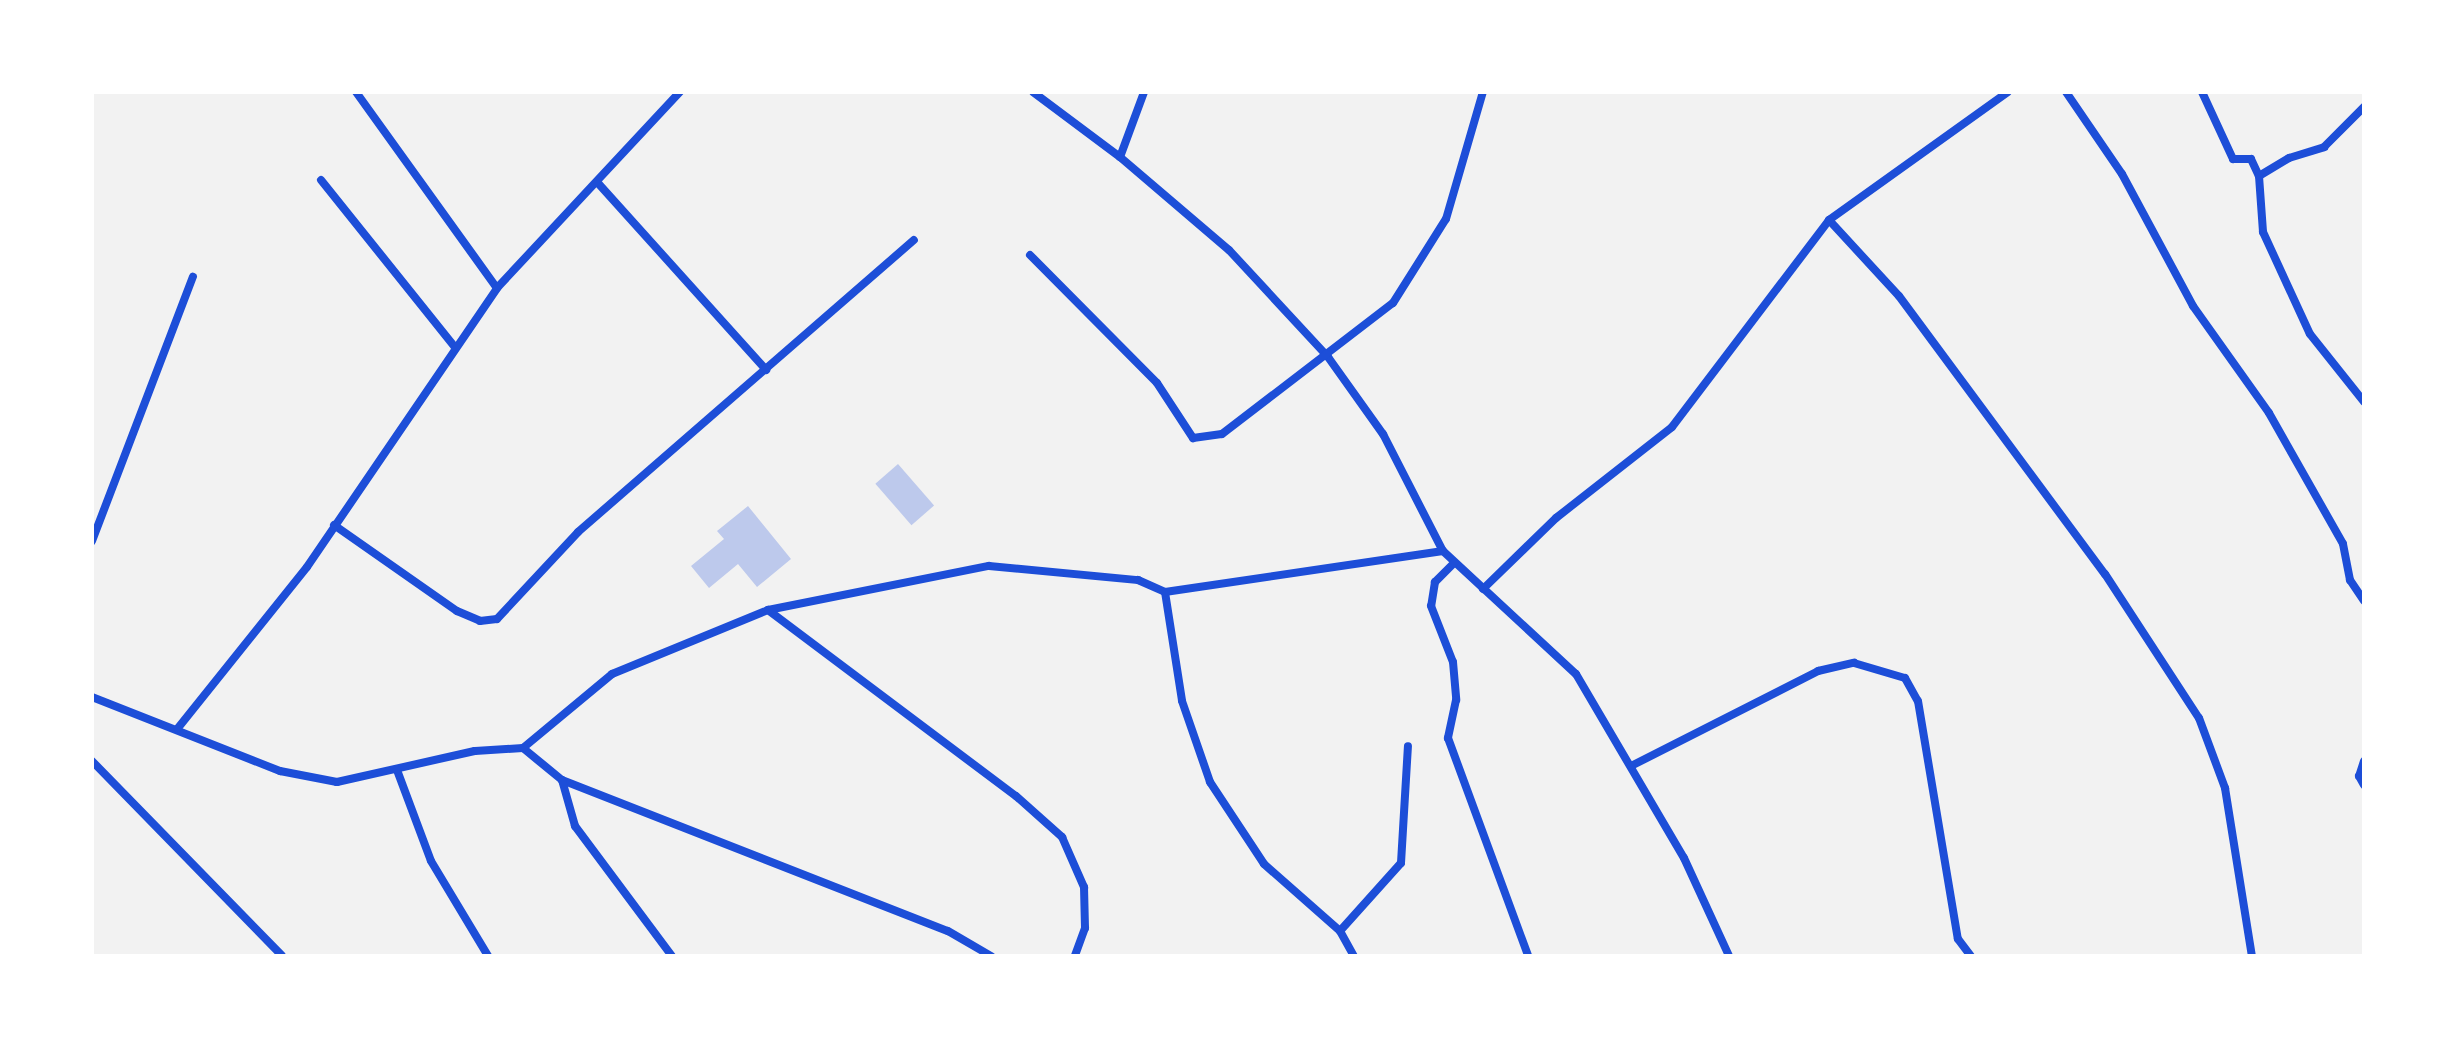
<!DOCTYPE html>
<style>
body{margin:0}
#map{position:relative;width:2456px;height:1048px;overflow:hidden;background:#f2f2f2;font-family:Manrope,sans-serif}
div>[style]{position:absolute}
.building>*{inset:0;background:#bdc9ec;transform-origin:0 0}
.minor>*{height:8px;margin:-4px;padding:0 4px;transform-origin:4px;border-radius:4px;background:#1d4ed8}
span{translate:-50% -50%;white-space:nowrap;text-align:center;line-height:1.15;-webkit-text-stroke:6px #fff;paint-order:stroke}
.frame{position:absolute;inset:0;border:94px solid #fff;pointer-events:none}
</style>
<div id="map">
<div class="building">
<i style="left:898px;top:464px;width:55px;height:30px;rotate:49deg"></i>
<i style="clip-path:polygon(748px 506px,791px 559px,757px 587px,738px 564px,709px 588px,691px 566px,724px 539px,717px 531px)"></i>
</div>
<div class="minor">
<i style="left:356px;top:92px;width:241px;rotate:54.3deg"></i>
<i style="left:1033px;top:92px;width:109px;rotate:36.8deg"></i>
<i style="left:1120px;top:157px;width:143px;rotate:40.5deg"></i>
<i style="left:1229px;top:250px;width:146px;rotate:47.2deg"></i>
<i style="left:1328px;top:357px;width:95px;rotate:54.5deg"></i>
<i style="left:1383px;top:434px;width:131px;rotate:62.9deg"></i>
<i style="left:1443px;top:551px;width:181px;rotate:42.8deg"></i>
<i style="left:1576px;top:674px;width:213px;rotate:59.6deg"></i>
<i style="left:1684px;top:858px;width:108px;rotate:65.3deg"></i>
<i style="left:2066px;top:92px;width:99px;rotate:55.7deg"></i>
<i style="left:2122px;top:174px;width:150px;rotate:61.7deg"></i>
<i style="left:2193px;top:306px;width:131px;rotate:54.6deg"></i>
<i style="left:2269px;top:413px;width:150px;rotate:60.5deg"></i>
<i style="left:2343px;top:544px;width:37px;rotate:79deg"></i>
<i style="left:2350px;top:580px;width:25px;rotate:56deg"></i>
<i style="left:2202px;top:92px;width:74px;rotate:65.2deg"></i>
<i style="left:2233px;top:159px;width:18px"></i>
<i style="left:2251px;top:159px;width:19px;rotate:65deg"></i>
<i style="left:2259px;top:176px;width:56px;rotate:85.9deg"></i>
<i style="left:2263px;top:232px;width:112px;rotate:65.3deg"></i>
<i style="left:2310px;top:334px;width:87px;rotate:51.5deg"></i>
<i style="left:1120px;top:157px;width:69px;rotate:-69.7deg"></i>
<i style="left:2259px;top:176px;width:35px;rotate:-31deg"></i>
<i style="left:2289px;top:158px;width:37px;rotate:-17deg"></i>
<i style="left:2324px;top:147px;width:57px;rotate:-45deg"></i>
<i style="left:321px;top:180px;width:213px;rotate:51.3deg"></i>
<i style="left:597px;top:182px;width:253px;rotate:48deg"></i>
<i style="left:1829px;top:220px;width:220px;rotate:-35.6deg"></i>
<i style="left:1030px;top:255px;width:180px;rotate:45.2deg"></i>
<i style="left:1157px;top:383px;width:66px;rotate:56.8deg"></i>
<i style="left:1193px;top:438px;width:29px;rotate:-8deg"></i>
<i style="left:1222px;top:434px;width:215px;rotate:-37.5deg"></i>
<i style="left:1393px;top:303px;width:99px;rotate:-57.8deg"></i>
<i style="left:1446px;top:219px;width:132px;rotate:-73.8deg"></i>
<i style="left:334px;top:525px;width:150px;rotate:35deg"></i>
<i style="left:457px;top:611px;width:25px;rotate:23deg"></i>
<i style="left:480px;top:621px;width:17px;rotate:-7deg"></i>
<i style="left:497px;top:619px;width:119px;rotate:-47deg"></i>
<i style="left:578px;top:532px;width:445px;rotate:-41deg"></i>
<i style="left:92px;top:541px;width:283px;rotate:-69.1deg"></i>
<i style="left:1454px;top:563px;width:27px;rotate:135deg"></i>
<i style="left:1435px;top:582px;width:24px;rotate:99deg"></i>
<i style="left:1431px;top:606px;width:60px;rotate:68.6deg"></i>
<i style="left:1453px;top:662px;width:38px;rotate:85deg"></i>
<i style="left:1456px;top:700px;width:39px;rotate:102deg"></i>
<i style="left:1448px;top:738px;width:232px;rotate:69.8deg"></i>
<i style="left:1483px;top:589px;width:102px;rotate:-44.2deg"></i>
<i style="left:1556px;top:518px;width:147px;rotate:-38.1deg"></i>
<i style="left:1672px;top:427px;width:260px;rotate:-52.8deg"></i>
<i style="left:1829px;top:220px;width:103px;rotate:47.4deg"></i>
<i style="left:1899px;top:296px;width:346px;rotate:53.5deg"></i>
<i style="left:2105px;top:574px;width:172px;rotate:56.9deg"></i>
<i style="left:2199px;top:718px;width:75px;rotate:69.6deg"></i>
<i style="left:2225px;top:788px;width:170px;rotate:80.9deg"></i>
<i style="left:1165px;top:592px;width:110px;rotate:81.1deg"></i>
<i style="left:1182px;top:701px;width:86px;rotate:70.9deg"></i>
<i style="left:1210px;top:782px;width:98px;rotate:56.6deg"></i>
<i style="left:1264px;top:864px;width:101px;rotate:41.4deg"></i>
<i style="left:1340px;top:931px;width:29px;rotate:61deg"></i>
<i style="left:768px;top:610px;width:310px;rotate:36.9deg"></i>
<i style="left:1016px;top:796px;width:62px;rotate:41.7deg"></i>
<i style="left:1062px;top:837px;width:55px;rotate:66.3deg"></i>
<i style="left:1084px;top:887px;width:41px;rotate:88.6deg"></i>
<i style="left:1085px;top:928px;width:30px;rotate:110deg"></i>
<i style="left:92px;top:697px;width:202px;rotate:21.5deg"></i>
<i style="left:280px;top:771px;width:58px;rotate:10.9deg"></i>
<i style="left:337px;top:782px;width:141px;rotate:-12.7deg"></i>
<i style="left:475px;top:751px;width:48px;rotate:-3.6deg"></i>
<i style="left:523px;top:748px;width:50px;rotate:39.4deg"></i>
<i style="left:562px;top:780px;width:414px;rotate:21.4deg"></i>
<i style="left:948px;top:931px;width:50px;rotate:30.2deg"></i>
<i style="left:178px;top:728px;width:206px;rotate:-51.3deg"></i>
<i style="left:307px;top:567px;width:338px;rotate:-55.7deg"></i>
<i style="left:497px;top:288px;width:268px;rotate:-47deg"></i>
<i style="left:523px;top:748px;width:116px;rotate:-39.7deg"></i>
<i style="left:612px;top:674px;width:169px;rotate:-22.3deg"></i>
<i style="left:768px;top:610px;width:225px;rotate:-11.3deg"></i>
<i style="left:989px;top:566px;width:150px;rotate:5.4deg"></i>
<i style="left:1138px;top:580px;width:30px;rotate:24deg"></i>
<i style="left:1165px;top:592px;width:281px;rotate:-8.4deg"></i>
<i style="left:92px;top:761px;width:272px;rotate:45.7deg"></i>
<i style="left:2364px;top:761px;width:16px;rotate:108deg"></i>
<i style="left:2359px;top:776px;width:10px;rotate:61deg"></i>
<i style="left:1631px;top:766px;width:210px;rotate:-26.9deg"></i>
<i style="left:1818px;top:671px;width:37px;rotate:-13deg"></i>
<i style="left:1854px;top:663px;width:53px;rotate:16.4deg"></i>
<i style="left:1905px;top:678px;width:26px;rotate:61deg"></i>
<i style="left:1918px;top:701px;width:241px;rotate:80.5deg"></i>
<i style="left:1958px;top:939px;width:21px;rotate:53deg"></i>
<i style="left:397px;top:770px;width:97px;rotate:69.5deg"></i>
<i style="left:431px;top:861px;width:111px;rotate:59deg"></i>
<i style="left:562px;top:780px;width:48px;rotate:74.2deg"></i>
<i style="left:575px;top:826px;width:162px;rotate:53.3deg"></i>
<i style="left:1340px;top:931px;width:91px;rotate:-48.1deg"></i>
<i style="left:1401px;top:863px;width:117px;rotate:-86.6deg"></i>
</div>
<div class="frame"></div>
</div>
